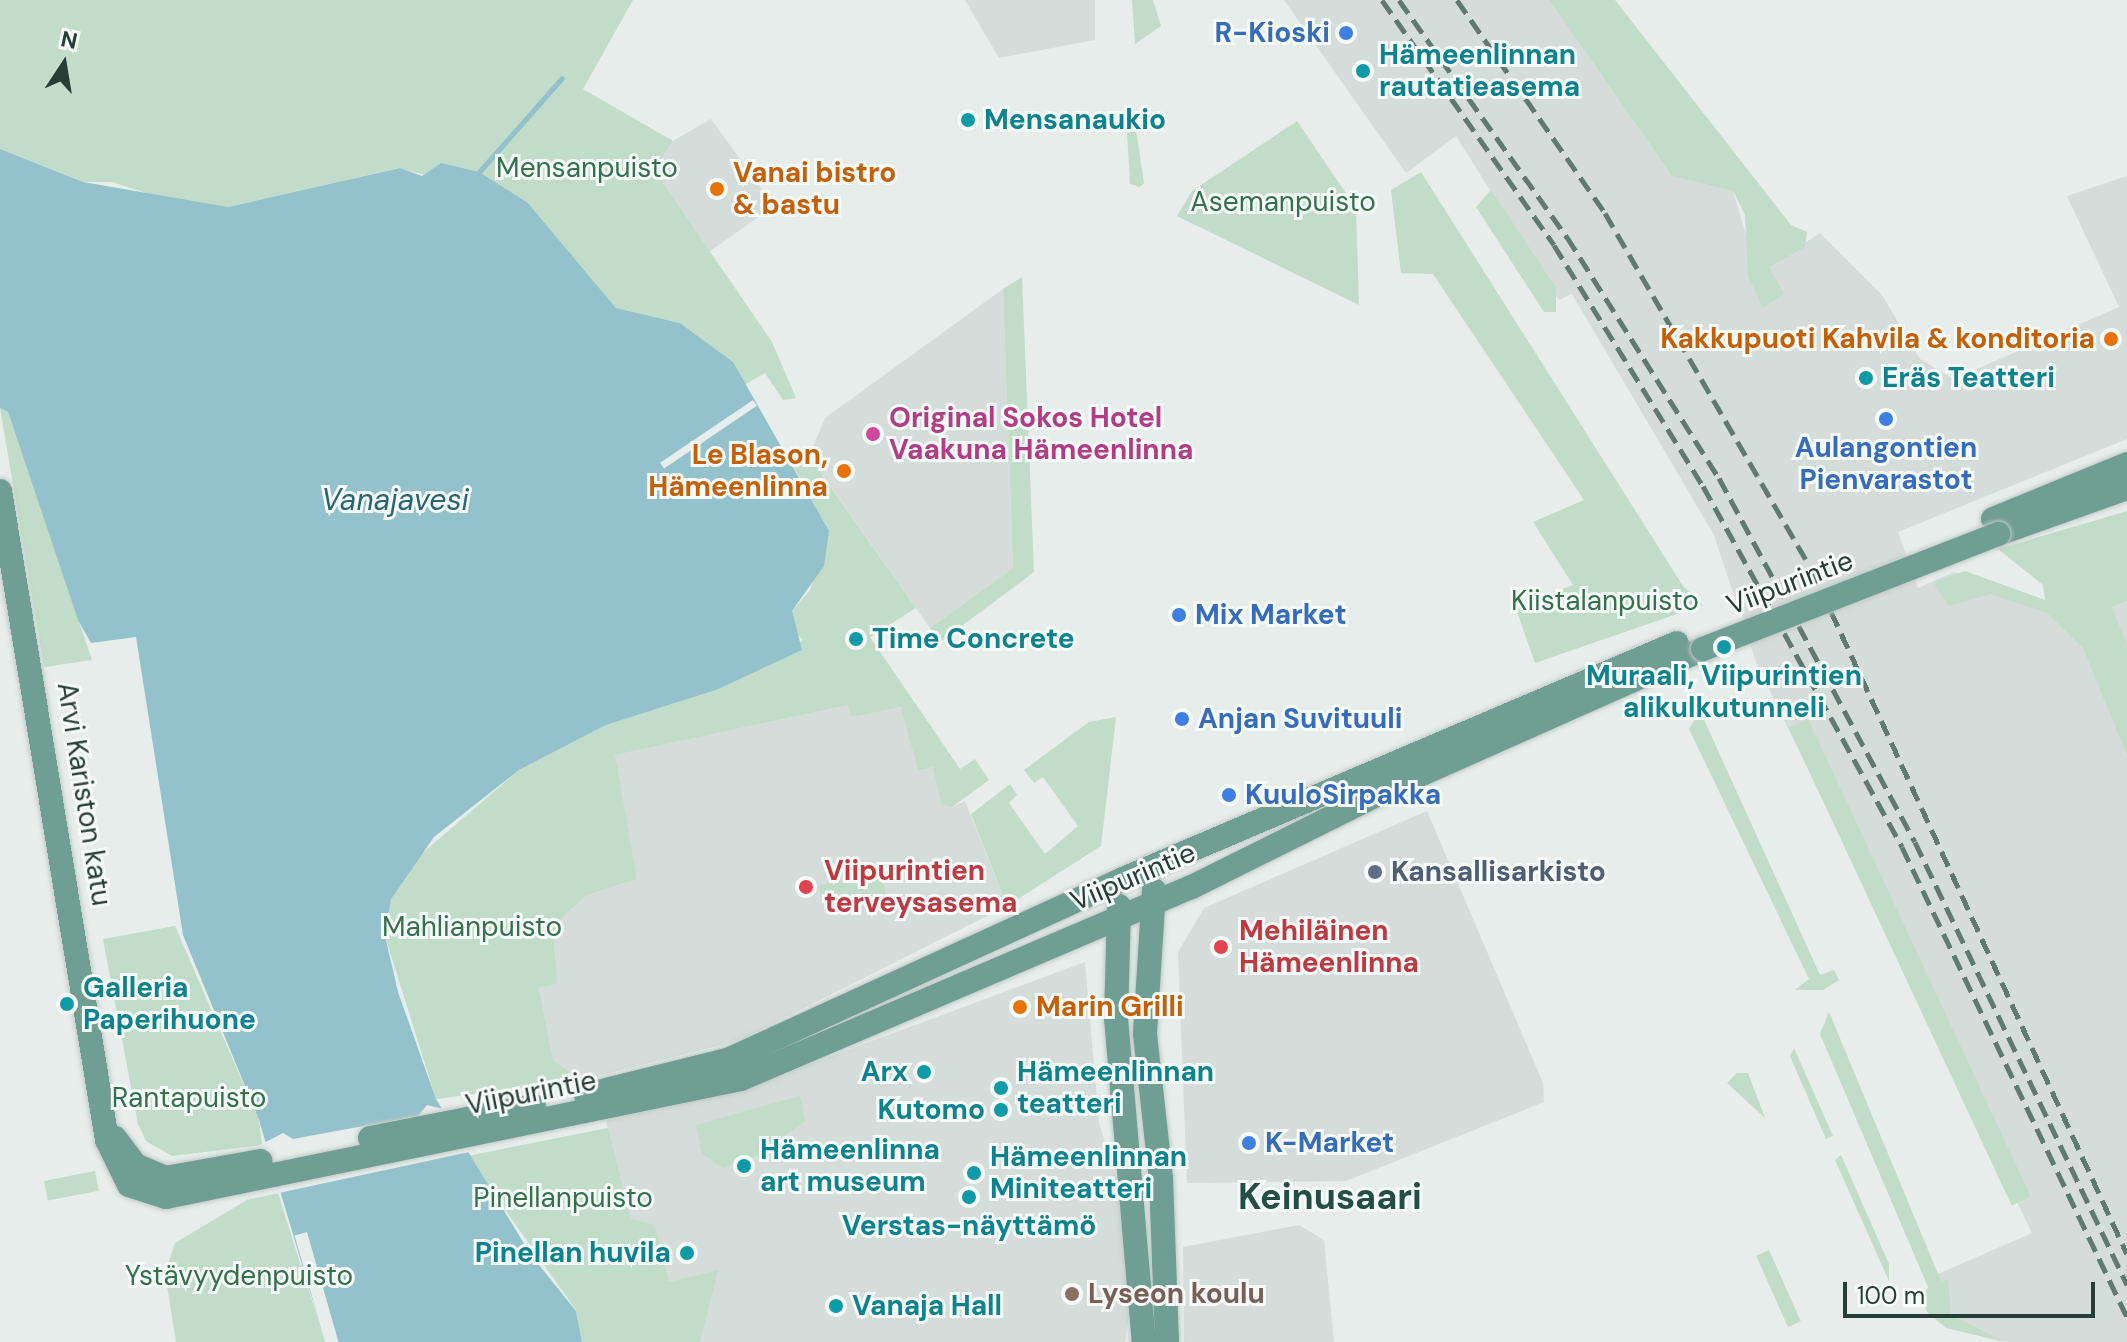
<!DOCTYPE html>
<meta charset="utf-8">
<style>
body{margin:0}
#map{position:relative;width:2127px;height:1342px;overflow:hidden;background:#e6edea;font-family:"DM Sans",sans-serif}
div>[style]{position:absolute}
.built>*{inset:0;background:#d4ddd9}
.green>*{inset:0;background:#c1dcc9;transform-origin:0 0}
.water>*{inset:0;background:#94c2cc}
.pier>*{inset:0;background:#e6edea;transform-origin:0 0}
.stream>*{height:5px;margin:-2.5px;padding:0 2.5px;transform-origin:2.5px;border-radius:2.5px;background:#94c2cc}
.roads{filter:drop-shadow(0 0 2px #c2c9c7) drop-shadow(0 0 2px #c2c9c7)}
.primary>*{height:24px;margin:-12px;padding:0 12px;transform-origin:12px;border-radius:12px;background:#6f9e93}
.rail>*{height:5px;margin-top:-2.5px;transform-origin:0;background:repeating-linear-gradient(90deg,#617973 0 16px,transparent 0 24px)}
.bridges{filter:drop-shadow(0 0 2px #c2c9c7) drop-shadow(0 0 2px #c2c9c7)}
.primary-bridge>*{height:24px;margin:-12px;padding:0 12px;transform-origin:12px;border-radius:12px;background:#6f9e93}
.dots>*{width:22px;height:22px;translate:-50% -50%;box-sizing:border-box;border:4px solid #f6faf8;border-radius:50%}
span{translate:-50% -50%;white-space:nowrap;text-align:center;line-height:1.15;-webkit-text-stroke:6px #f6faf8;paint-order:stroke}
.shop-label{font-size:28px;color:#366cbe;font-weight:700}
.right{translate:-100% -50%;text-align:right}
.left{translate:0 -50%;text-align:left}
.culture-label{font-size:28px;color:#0d838f;font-weight:700}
.park-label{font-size:28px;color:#34714d}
.food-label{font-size:28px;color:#c56008;font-weight:700}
.hotel-label{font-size:28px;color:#b23c85;font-weight:700}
.street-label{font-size:28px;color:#263e38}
.health-label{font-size:28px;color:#be3a42;font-weight:700}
.service-label{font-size:28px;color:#4e5e75;font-weight:700}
.education-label{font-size:28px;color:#785e54;font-weight:700}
.water-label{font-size:30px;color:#266674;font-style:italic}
.district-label{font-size:36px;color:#244e44;font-weight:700}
.north{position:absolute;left:24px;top:24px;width:80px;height:80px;-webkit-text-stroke:6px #f6faf8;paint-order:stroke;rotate:12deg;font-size:22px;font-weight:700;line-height:32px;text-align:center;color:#263e38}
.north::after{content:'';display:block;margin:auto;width:28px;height:36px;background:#263e38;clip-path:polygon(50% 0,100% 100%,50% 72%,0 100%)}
.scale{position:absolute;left:1843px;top:1282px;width:252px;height:36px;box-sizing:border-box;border:4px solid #263e38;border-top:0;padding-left:10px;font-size:24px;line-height:28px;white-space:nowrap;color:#263e38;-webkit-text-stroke:6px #f6faf8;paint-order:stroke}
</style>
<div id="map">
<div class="built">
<i style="clip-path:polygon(965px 0,1095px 0,1095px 40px,999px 58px)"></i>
<i style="clip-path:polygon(1284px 0,1549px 0,1672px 176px,1733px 191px,1748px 242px,1769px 267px,1820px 233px,1882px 295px,1920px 359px,1954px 379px,2119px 307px,2067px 196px,2127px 176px,2127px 439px,1898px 532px,1918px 588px,1954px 572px,2122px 634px,2112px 607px,2127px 601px,2127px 1342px,2009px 1342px,1957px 1330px,1940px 1317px,1938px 1274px,2032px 1233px,1756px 662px,1714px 535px,1572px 294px,1559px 300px,1456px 136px,1406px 173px)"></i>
<i style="clip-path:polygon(711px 119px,774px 206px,709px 252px,654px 170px,673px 141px)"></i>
<i style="clip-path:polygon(1003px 289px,1013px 568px,930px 628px,822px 474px,813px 447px,825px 418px)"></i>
<i style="clip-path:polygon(848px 705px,905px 708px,918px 769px,933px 767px,952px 807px,965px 801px,1007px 906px,738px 1041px,582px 1080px,553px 1060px,539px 988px,558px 982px,554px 943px,562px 918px,587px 895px,637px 879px,614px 755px)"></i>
<i style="clip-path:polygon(1427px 811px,1543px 1083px,1544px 1102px,1346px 1181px,1187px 1183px,1178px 952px,1204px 908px)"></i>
<i style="clip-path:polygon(1085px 962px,1099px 1123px,1117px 1182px,1131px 1304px,1125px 1342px,700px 1342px,717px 1271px,669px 1282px,655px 1225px,631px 1220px,623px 1199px,606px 1120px,729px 1094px)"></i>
<i style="clip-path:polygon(1299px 1225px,1324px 1240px,1334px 1342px,1184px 1342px,1183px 1247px)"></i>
</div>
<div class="green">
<i style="clip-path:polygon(0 0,633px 0,583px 89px,673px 141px,654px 170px,772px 342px,796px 398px,783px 400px,765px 373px,744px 385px,733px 362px,680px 323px,616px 308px,528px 203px,399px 168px,228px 207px,173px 202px,112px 182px,83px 182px,0 149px)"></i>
<i style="clip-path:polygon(1132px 0,1153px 0,1161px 26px,1135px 44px)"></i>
<i style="clip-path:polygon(1549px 0,1615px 0,1791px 225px,1807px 232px,1805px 247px,1769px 267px,1784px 294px,1763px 308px,1748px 276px,1745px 215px,1733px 191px,1672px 176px)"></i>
<i style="clip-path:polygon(1297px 121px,1356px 208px,1359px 305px,1177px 216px,1192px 191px)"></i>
<i style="clip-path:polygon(1136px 130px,1144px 183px,1140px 187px,1130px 184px,1127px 131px)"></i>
<i style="clip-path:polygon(1421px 172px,1683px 586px,1703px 605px,1535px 663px,1515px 606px,1573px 585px,1533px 522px,1584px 500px,1433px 274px,1401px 273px,1391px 190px)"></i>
<i style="clip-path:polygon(1491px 190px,1556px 288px,1556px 312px,1544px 312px,1476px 207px)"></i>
<i style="clip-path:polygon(1022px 277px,1034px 572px,940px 642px,930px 628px,1013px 568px,1003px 289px)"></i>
<i style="clip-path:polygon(0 408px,8px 412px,92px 660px,44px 667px)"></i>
<i style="clip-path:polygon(813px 447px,822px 475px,916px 608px,870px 637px,960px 769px,975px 759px,989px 780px,952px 807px,941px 804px,933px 767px,918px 770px,901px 707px,851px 717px,848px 705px,615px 755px,637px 879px,587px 895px,562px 918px,554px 943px,558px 983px,539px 988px,553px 1060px,582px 1080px,436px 1099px,385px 936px,391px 899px,411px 863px,519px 770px,606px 725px,716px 690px,803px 640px,791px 628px,792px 611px,810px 590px,829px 532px,789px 459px)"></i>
<i style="clip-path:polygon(2127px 511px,2127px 601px,2112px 607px,2127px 645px,2127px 755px,2083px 648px,2047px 613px,1990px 594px,1949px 606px,1933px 582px,1965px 571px,2045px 600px,2043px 585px,1998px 549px)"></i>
<i style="clip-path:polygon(1700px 711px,1820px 975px,1834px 970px,1839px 980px,1823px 990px,1795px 990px,1809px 979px,1689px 729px)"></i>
<i style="clip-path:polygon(1116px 717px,1101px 846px,1007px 906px,971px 814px,1010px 784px,1017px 795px,1009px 803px,1045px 854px,1078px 826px,1043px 777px,1034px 783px,1024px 770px,1089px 722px)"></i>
<i style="left:1808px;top:719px;width:527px;height:21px;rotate:65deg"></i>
<i style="clip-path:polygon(881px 868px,886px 895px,822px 904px,819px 886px)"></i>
<i style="clip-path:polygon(175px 926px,259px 1120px,262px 1145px,172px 1156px,146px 1141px,138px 1124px,103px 939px)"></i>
<i style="clip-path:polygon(1829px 1012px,1941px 1281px,1948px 1280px,1951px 1315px,2005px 1342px,1946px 1328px,1927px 1312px,1922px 1298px,1928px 1287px,1820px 1034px)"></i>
<i style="clip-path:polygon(1794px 1048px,1833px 1136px,1826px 1139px,1790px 1056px)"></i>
<i style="clip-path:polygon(1737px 1073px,1748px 1073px,1765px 1118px,1727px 1083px)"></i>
<i style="clip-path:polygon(800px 1096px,805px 1121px,756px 1156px,723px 1168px,702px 1154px,696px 1125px)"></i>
<i style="clip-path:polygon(608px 1128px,631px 1219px,655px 1225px,669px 1282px,718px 1270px,700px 1342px,582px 1342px,576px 1310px,467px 1156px)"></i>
<i style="clip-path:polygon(1841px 1155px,1889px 1264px,1889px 1281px,1835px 1160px)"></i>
<i style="left:95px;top:1171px;width:20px;height:52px;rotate:79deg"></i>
<i style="clip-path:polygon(278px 1193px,325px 1342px,176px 1342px,165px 1273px,175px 1243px,247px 1200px)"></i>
<i style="left:1769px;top:1250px;width:78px;height:14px;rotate:66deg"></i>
</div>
<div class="water">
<i style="clip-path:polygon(0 149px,83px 182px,228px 207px,400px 168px,422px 176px,441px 163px,479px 172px,528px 203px,616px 308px,680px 323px,733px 362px,829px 531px,824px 566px,792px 611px,802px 650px,716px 690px,606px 725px,519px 770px,434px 837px,391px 899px,385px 936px,398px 992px,436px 1099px,531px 1255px,576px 1311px,582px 1342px,325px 1342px,259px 1120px,183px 935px,136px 637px,91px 643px,78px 620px,8px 412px,0 408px)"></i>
</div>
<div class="pier">
<i style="left:753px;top:400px;width:7px;height:112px;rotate:56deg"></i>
<i style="clip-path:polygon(427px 1105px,447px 1110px,469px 1152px,274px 1194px,258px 1146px,283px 1133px,293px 1139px,418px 1116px)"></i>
<i style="left:307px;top:1232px;width:115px;height:13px;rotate:74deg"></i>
</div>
<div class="stream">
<i style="left:479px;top:172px;width:125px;rotate:-48.6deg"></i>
</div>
<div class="roads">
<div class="primary">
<i style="left:0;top:491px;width:658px;rotate:80.64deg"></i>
<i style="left:107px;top:1140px;width:50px;rotate:63.9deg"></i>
<i style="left:129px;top:1185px;width:39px;rotate:18deg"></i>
<i style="left:166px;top:1197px;width:587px;rotate:-11.6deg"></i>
<i style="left:741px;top:1079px;width:490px;rotate:-23.1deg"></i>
<i style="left:1192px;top:887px;width:225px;rotate:-26.5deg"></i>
<i style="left:1393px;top:787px;width:339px;rotate:-24deg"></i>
<i style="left:1993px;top:519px;width:145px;rotate:-22.3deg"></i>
<i style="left:1998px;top:534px;width:137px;rotate:-19.6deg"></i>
<i style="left:1154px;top:890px;width:144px;rotate:93.6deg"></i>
<i style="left:1145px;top:1034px;width:145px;rotate:83.7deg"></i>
<i style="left:1161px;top:1178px;width:164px;rotate:87.9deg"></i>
<i style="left:1119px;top:906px;width:112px;rotate:91.5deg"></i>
<i style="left:1116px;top:1018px;width:325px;rotate:85.1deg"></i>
<i style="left:586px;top:1095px;width:148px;rotate:-14deg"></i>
<i style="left:730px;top:1059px;width:432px;rotate:-24.6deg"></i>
<i style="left:1123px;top:879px;width:602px;rotate:-23.07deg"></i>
<i style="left:115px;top:1138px;width:34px;rotate:53deg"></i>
<i style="left:135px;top:1165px;width:33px;rotate:23deg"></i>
<i style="left:165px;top:1178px;width:97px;rotate:-10.1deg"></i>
<i style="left:370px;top:1138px;width:167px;rotate:-11deg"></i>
</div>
</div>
<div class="rail">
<i style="left:1382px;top:0;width:299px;rotate:54.9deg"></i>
<i style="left:1554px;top:245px;width:283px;rotate:58.3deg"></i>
<i style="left:1703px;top:486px;width:412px;rotate:61.1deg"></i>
<i style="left:1902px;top:847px;width:521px;rotate:64.42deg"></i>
<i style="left:1399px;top:0;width:291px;rotate:54.7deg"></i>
<i style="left:1567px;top:237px;width:285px;rotate:57.8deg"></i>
<i style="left:1719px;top:478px;width:413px;rotate:61.7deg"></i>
<i style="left:1915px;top:842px;width:491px;rotate:64.4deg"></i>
<i style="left:1457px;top:0;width:259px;rotate:55.2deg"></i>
<i style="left:1605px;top:213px;width:410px;rotate:59.9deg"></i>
<i style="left:1811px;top:568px;width:755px;rotate:65.27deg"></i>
</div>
<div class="bridges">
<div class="primary-bridge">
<i style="left:1703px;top:649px;width:317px;rotate:-21.3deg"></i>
</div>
</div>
<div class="dots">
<i style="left:1346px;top:33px;background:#3f7fe0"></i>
<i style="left:1363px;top:71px;background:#0f9aa8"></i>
<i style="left:968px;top:120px;background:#0f9aa8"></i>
<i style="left:717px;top:189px;background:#e8710a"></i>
<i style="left:2111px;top:339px;background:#e8710a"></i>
<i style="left:1866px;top:378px;background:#0f9aa8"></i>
<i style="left:1886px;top:419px;background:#3f7fe0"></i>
<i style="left:873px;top:434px;background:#d1479c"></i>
<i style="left:844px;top:471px;background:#e8710a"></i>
<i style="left:1179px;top:615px;background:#3f7fe0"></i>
<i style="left:856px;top:639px;background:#0f9aa8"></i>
<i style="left:1724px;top:647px;background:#0f9aa8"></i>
<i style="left:1182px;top:719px;background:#3f7fe0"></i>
<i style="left:1229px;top:795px;background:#3f7fe0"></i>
<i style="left:1375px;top:872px;background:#5c6f8a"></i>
<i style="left:806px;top:887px;background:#e0444e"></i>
<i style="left:1221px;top:947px;background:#e0444e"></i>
<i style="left:67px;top:1004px;background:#0f9aa8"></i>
<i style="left:1020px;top:1007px;background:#e8710a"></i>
<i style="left:924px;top:1072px;background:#0f9aa8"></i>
<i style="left:1001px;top:1088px;background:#0f9aa8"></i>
<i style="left:1001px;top:1110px;background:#0f9aa8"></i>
<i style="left:1249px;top:1143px;background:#3f7fe0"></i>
<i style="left:744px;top:1166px;background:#0f9aa8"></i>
<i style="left:974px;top:1173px;background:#0f9aa8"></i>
<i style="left:969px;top:1197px;background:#0f9aa8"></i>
<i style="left:687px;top:1253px;background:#0f9aa8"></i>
<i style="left:1072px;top:1294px;background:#8d6e63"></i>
<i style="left:836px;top:1306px;background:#0f9aa8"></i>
</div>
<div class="shop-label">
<span class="right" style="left:1330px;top:33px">R-Kioski</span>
<span style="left:1886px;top:464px">Aulangontien<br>Pienvarastot</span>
<span class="left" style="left:1195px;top:615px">Mix Market</span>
<span class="left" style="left:1198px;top:719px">Anjan Suvituuli</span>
<span class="left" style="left:1245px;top:795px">KuuloSirpakka</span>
<span class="left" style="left:1265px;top:1143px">K-Market</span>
</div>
<div class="culture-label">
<span class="left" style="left:1379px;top:71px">Hämeenlinnan<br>rautatieasema</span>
<span class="left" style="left:984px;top:120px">Mensanaukio</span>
<span class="left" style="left:1882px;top:378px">Eräs Teatteri</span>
<span class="left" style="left:872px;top:639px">Time Concrete</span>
<span style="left:1724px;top:692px">Muraali, Viipurintien<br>alikulkutunneli</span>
<span class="left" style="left:83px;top:1004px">Galleria<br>Paperihuone</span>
<span class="right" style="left:908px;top:1072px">Arx</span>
<span class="left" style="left:1017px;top:1088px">Hämeenlinnan<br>teatteri</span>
<span class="right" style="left:985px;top:1110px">Kutomo</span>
<span class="left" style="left:760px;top:1166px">Hämeenlinna<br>art museum</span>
<span class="left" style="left:990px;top:1173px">Hämeenlinnan<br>Miniteatteri</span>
<span style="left:969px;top:1226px">Verstas-näyttämö</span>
<span class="right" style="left:671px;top:1253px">Pinellan huvila</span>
<span class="left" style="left:852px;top:1306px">Vanaja Hall</span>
</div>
<div class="park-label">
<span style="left:587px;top:168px">Mensanpuisto</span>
<span style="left:1283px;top:202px">Asemanpuisto</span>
<span style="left:1605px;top:601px">Kiistalanpuisto</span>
<span style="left:472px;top:927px">Mahlianpuisto</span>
<span style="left:189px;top:1098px">Rantapuisto</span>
<span style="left:563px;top:1198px">Pinellanpuisto</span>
<span style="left:239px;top:1276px">Ystävyydenpuisto</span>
</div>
<div class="food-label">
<span class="left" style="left:733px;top:189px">Vanai bistro<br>&amp; bastu</span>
<span class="right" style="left:2095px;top:339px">Kakkupuoti Kahvila &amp; konditoria</span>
<span class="right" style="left:828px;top:471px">Le Blason,<br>Hämeenlinna</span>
<span class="left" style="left:1036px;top:1007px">Marin Grilli</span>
</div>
<div class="hotel-label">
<span class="left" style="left:889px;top:434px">Original Sokos Hotel<br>Vaakuna Hämeenlinna</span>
</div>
<div class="street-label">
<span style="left:1790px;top:583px;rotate:-21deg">Viipurintie</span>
<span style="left:84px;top:794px;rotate:81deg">Arvi Kariston katu</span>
<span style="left:1133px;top:877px;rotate:-23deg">Viipurintie</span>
<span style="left:531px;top:1093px;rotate:-11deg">Viipurintie</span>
</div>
<div class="health-label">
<span class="left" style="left:824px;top:887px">Viipurintien<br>terveysasema</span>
<span class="left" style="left:1239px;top:947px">Mehiläinen<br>Hämeenlinna</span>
</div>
<div class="service-label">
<span class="left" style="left:1391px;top:872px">Kansallisarkisto</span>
</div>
<div class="education-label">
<span class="left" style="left:1088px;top:1294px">Lyseon koulu</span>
</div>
<div class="water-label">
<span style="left:395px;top:500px">Vanajavesi</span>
</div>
<div class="district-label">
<span style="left:1330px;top:1197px">Keinusaari</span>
</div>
<div class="north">N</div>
<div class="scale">100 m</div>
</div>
